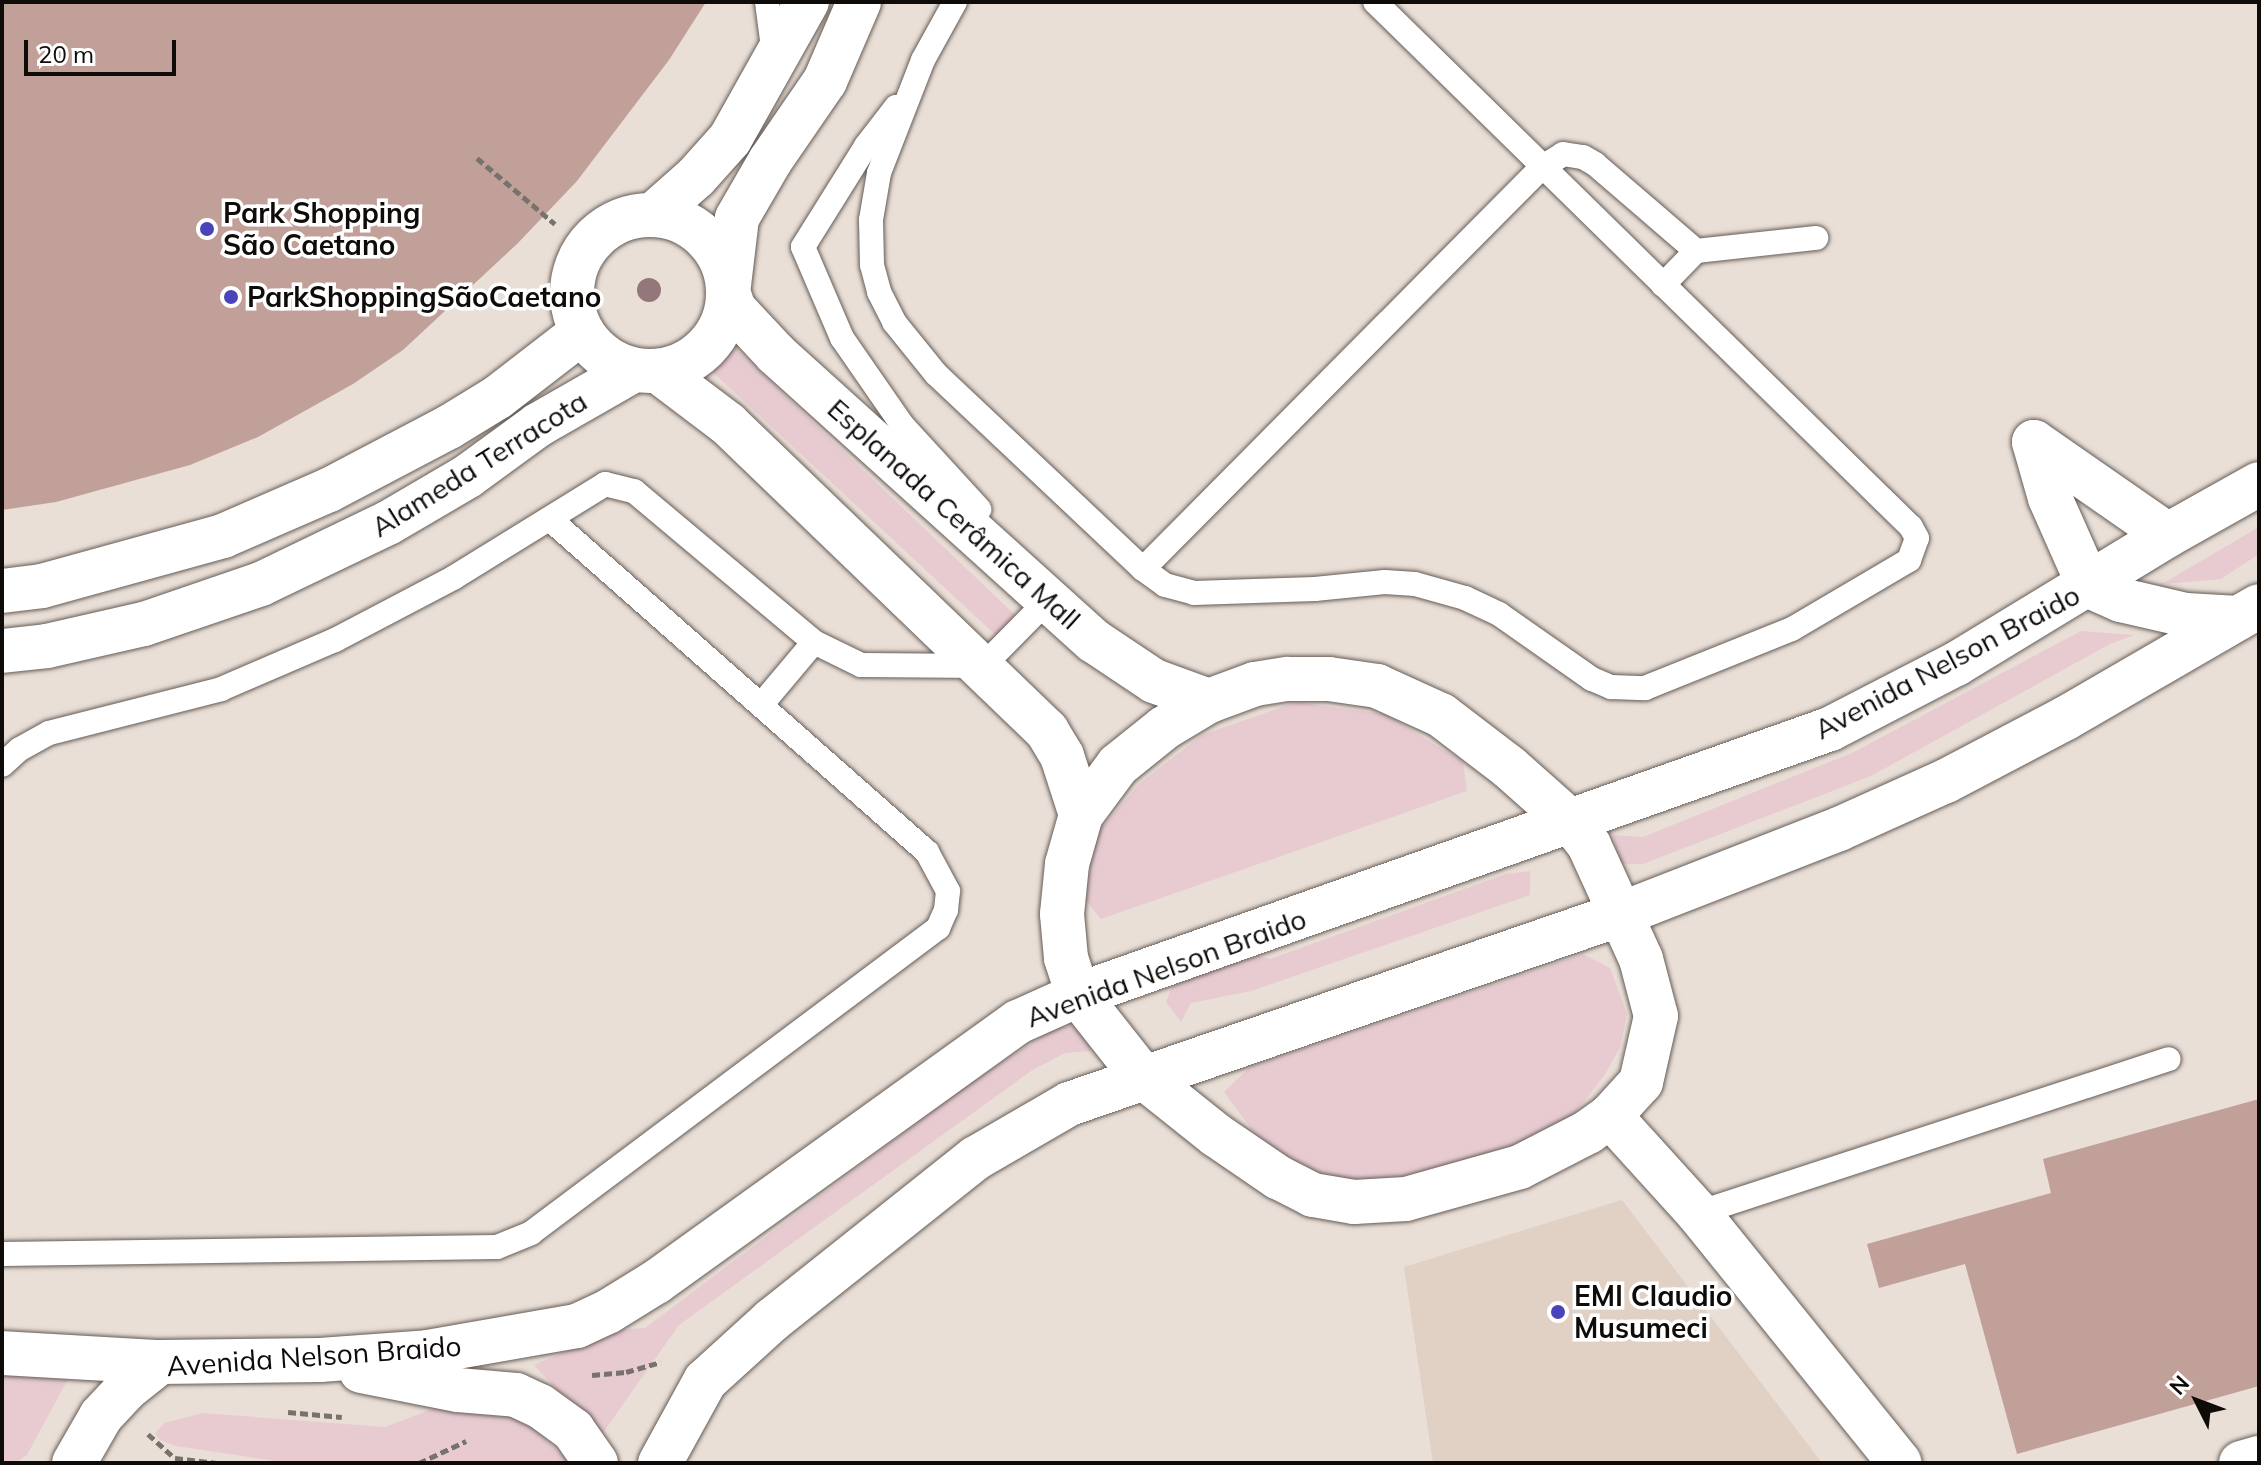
<!DOCTYPE html>
<meta charset="utf-8">
<style>
body{margin:0}
#map{position:relative;width:2261px;height:1465px;overflow:hidden;background:#e9dfd7;font-family:Mulish,sans-serif}
div>[style]{position:absolute}
.built>*{inset:0;background:#e1d0c4}
.green>*{inset:0;background:#e7cbd1}
.building>*{inset:0;background:#c1a099}
.path>*{height:5px;margin-top:-2.5px;transform-origin:0;background:repeating-linear-gradient(90deg,#78726d 0 8px,transparent 0 12px)}
.roads{filter:drop-shadow(0 0 2px #655c56) drop-shadow(0 0 2px #655c56)}
.lane>*{height:24px;margin:-12px;padding:0 12px;transform-origin:12px;border-radius:12px;background:#fff}
.street>*{height:44px;margin:-22px;padding:0 22px;transform-origin:22px;border-radius:22px;background:#fff}
.secondary>*{height:44px;margin:-22px;padding:0 22px;transform-origin:22px;border-radius:22px;background:#fff}
.secondary>.ring{margin:-22px;padding:0;box-sizing:content-box;background:none;border:44px solid #fff;border-radius:50%}
.trees>*{width:24px;height:24px;margin:-12px;border-radius:50%;background:#94777b}
.dots>*{width:22px;height:22px;translate:-50% -50%;box-sizing:border-box;border:4px solid #fff;border-radius:50%}
span{translate:-50% -50%;white-space:nowrap;text-align:center;line-height:1.15;-webkit-text-stroke:7px #fff;paint-order:stroke}
.poi-label{font-size:28px;color:#0e0b09;font-weight:700}
.left{translate:0 -50%;text-align:left}
.street-label{font-size:28px;color:#0e0b09}
.frame{position:absolute;inset:0;border:4px solid #0e0b09;pointer-events:none}
.north{position:absolute;left:2157px;top:1361px;width:80px;height:80px;-webkit-text-stroke:6px #fff;paint-order:stroke;rotate:312deg;font-size:22px;font-weight:700;line-height:32px;text-align:center;color:#0e0b09}
.north::after{content:'';display:block;margin:auto;width:28px;height:36px;background:#0e0b09;clip-path:polygon(50% 0,100% 100%,50% 72%,0 100%)}
.scale{position:absolute;left:24px;top:40px;width:152px;height:36px;box-sizing:border-box;border:4px solid #0e0b09;border-top:0;padding-left:10px;font-size:24px;line-height:28px;white-space:nowrap;color:#0e0b09;-webkit-text-stroke:6px #fff;paint-order:stroke}
</style>
<div id="map">
<div class="built">
<i style="clip-path:polygon(1622px 1200px,1822px 1463px,1433px 1463px,1404px 1267px)"></i>
</div>
<div class="green">
<i style="clip-path:polygon(717px 345px,732px 345px,1015px 615px,1002px 641px,705px 365px,707px 355px)"></i>
<i style="clip-path:polygon(2259px 527px,2259px 554px,2221px 579px,2162px 584px)"></i>
<i style="clip-path:polygon(2081px 631px,2134px 635px,2110px 644px,1871px 776px,1643px 864px,1621px 864px,1613px 835px,1643px 837px,1854px 752px)"></i>
<i style="clip-path:polygon(1296px 702px,1385px 714px,1463px 762px,1467px 791px,1101px 919px,1084px 898px,1097px 833px,1140px 783px,1202px 735px)"></i>
<i style="clip-path:polygon(1530px 871px,1530px 895px,1251px 991px,1191px 1003px,1181px 1022px,1166px 1002px,1172px 987px,1247px 952px,1270px 959px,1506px 874px)"></i>
<i style="clip-path:polygon(1583px 954px,1610px 968px,1627px 1014px,1620px 1047px,1606px 1073px,1569px 1121px,1502px 1156px,1380px 1195px,1305px 1176px,1256px 1135px,1224px 1092px,1250px 1067px)"></i>
<i style="clip-path:polygon(1086px 1025px,1091px 1051px,1065px 1053px,1031px 1071px,679px 1325px,600px 1437px,534px 1365px,615px 1330px,645px 1328px,966px 1086px,1055px 1028px)"></i>
<i style="clip-path:polygon(2px 1364px,76px 1364px,27px 1455px,16px 1463px,2px 1463px)"></i>
<i style="clip-path:polygon(448px 1403px,519px 1415px,571px 1463px,290px 1463px,176px 1446px,160px 1440px,155px 1433px,164px 1423px,203px 1413px,385px 1427px)"></i>
</div>
<div class="building">
<i style="clip-path:polygon(2px 2px,706px 2px,669px 60px,577px 181px,517px 244px,403px 350px,353px 384px,258px 437px,190px 465px,56px 502px,2px 510px)"></i>
<i style="clip-path:polygon(2259px 1099px,2259px 1386px,2017px 1454px,1965px 1264px,1879px 1288px,1867px 1244px,2051px 1193px,2043px 1159px)"></i>
</div>
<div class="path">
<i style="left:477px;top:158px;width:102px;rotate:40.2deg"></i>
<i style="left:592px;top:1375px;width:34px;rotate:-5deg"></i>
<i style="left:626px;top:1372px;width:36px;rotate:-16deg"></i>
<i style="left:288px;top:1412px;width:54px;rotate:5.3deg"></i>
<i style="left:148px;top:1434px;width:36px;rotate:42deg"></i>
<i style="left:175px;top:1458px;width:42px;rotate:6.8deg"></i>
<i style="left:419px;top:1463px;width:52px;rotate:-25.1deg"></i>
</div>
<div class="roads">
<div class="lane">
<i style="left:767px;top:2px;width:53px;rotate:82.5deg"></i>
<i style="left:955px;top:2px;width:66px;rotate:118.9deg"></i>
<i style="left:923px;top:60px;width:121px;rotate:111.3deg"></i>
<i style="left:879px;top:173px;width:48px;rotate:99.7deg"></i>
<i style="left:871px;top:220px;width:45px;rotate:88.7deg"></i>
<i style="left:872px;top:265px;width:28px;rotate:75deg"></i>
<i style="left:879px;top:292px;width:34px;rotate:63deg"></i>
<i style="left:894px;top:322px;width:67px;rotate:51.1deg"></i>
<i style="left:936px;top:374px;width:284px;rotate:43.3deg"></i>
<i style="left:1143px;top:569px;width:27px;rotate:36deg"></i>
<i style="left:1165px;top:585px;width:30px;rotate:15deg"></i>
<i style="left:1194px;top:593px;width:121px;rotate:-1.9deg"></i>
<i style="left:1315px;top:589px;width:70px;rotate:-5.7deg"></i>
<i style="left:1385px;top:582px;width:30px;rotate:4deg"></i>
<i style="left:1415px;top:584px;width:52px;rotate:15.6deg"></i>
<i style="left:1465px;top:598px;width:38px;rotate:25deg"></i>
<i style="left:1499px;top:614px;width:113px;rotate:35deg"></i>
<i style="left:1592px;top:679px;width:21px;rotate:23deg"></i>
<i style="left:1611px;top:687px;width:34px;rotate:2deg"></i>
<i style="left:1645px;top:688px;width:158px;rotate:-21.9deg"></i>
<i style="left:1792px;top:629px;width:136px;rotate:-30.5deg"></i>
<i style="left:1909px;top:560px;width:23px;rotate:-70deg"></i>
<i style="left:1917px;top:538px;width:13px;rotate:-119deg"></i>
<i style="left:1911px;top:527px;width:750px;rotate:-135.59deg"></i>
<i style="left:896px;top:107px;width:49px;rotate:127.6deg"></i>
<i style="left:866px;top:146px;width:119px;rotate:122deg"></i>
<i style="left:803px;top:247px;width:99px;rotate:66.8deg"></i>
<i style="left:842px;top:338px;width:107px;rotate:55.3deg"></i>
<i style="left:903px;top:426px;width:113px;rotate:47.5deg"></i>
<i style="left:1663px;top:285px;width:47px;rotate:-45.9deg"></i>
<i style="left:1143px;top:569px;width:565px;rotate:-45.22deg"></i>
<i style="left:1541px;top:168px;width:26px;rotate:-32deg"></i>
<i style="left:1563px;top:154px;width:20px;rotate:9deg"></i>
<i style="left:1583px;top:157px;width:14px;rotate:30deg"></i>
<i style="left:1595px;top:164px;width:133px;rotate:40.7deg"></i>
<i style="left:1696px;top:251px;width:121px;rotate:-6.2deg"></i>
<i style="left:761px;top:705px;width:82px;rotate:-49.9deg"></i>
<i style="left:2px;top:765px;width:24px;rotate:-42deg"></i>
<i style="left:20px;top:749px;width:33px;rotate:-29deg"></i>
<i style="left:49px;top:733px;width:178px;rotate:-14.3deg"></i>
<i style="left:221px;top:689px;width:124px;rotate:-23.3deg"></i>
<i style="left:335px;top:640px;width:133px;rotate:-27.7deg"></i>
<i style="left:453px;top:578px;width:179px;rotate:-31.7deg"></i>
<i style="left:605px;top:484px;width:30px;rotate:14deg"></i>
<i style="left:634px;top:491px;width:235px;rotate:40deg"></i>
<i style="left:814px;top:642px;width:52px;rotate:26.1deg"></i>
<i style="left:861px;top:665px;width:122px;rotate:0.5deg"></i>
<i style="left:983px;top:666px;width:93px;rotate:-45.4deg"></i>
<i style="left:1698px;top:1213px;width:495px;rotate:-18.1deg"></i>
<i style="left:2px;top:1254px;width:495px;rotate:-0.8deg"></i>
<i style="left:497px;top:1247px;width:37px;rotate:-22deg"></i>
<i style="left:531px;top:1233px;width:509px;rotate:-36.85deg"></i>
<i style="left:938px;top:928px;width:20px;rotate:-66deg"></i>
<i style="left:946px;top:910px;width:19px;rotate:-84deg"></i>
<i style="left:948px;top:891px;width:44px;rotate:-118.3deg"></i>
<i style="left:927px;top:852px;width:502px;rotate:-138.56deg"></i>
</div>
<div class="street">
<i style="left:2034px;top:442px;width:163px;rotate:34.8deg"></i>
<i style="left:2034px;top:442px;width:58px;rotate:74.1deg"></i>
<i style="left:2050px;top:498px;width:96px;rotate:66.1deg"></i>
<i style="left:1610px;top:1116px;width:131px;rotate:47.8deg"></i>
<i style="left:1698px;top:1213px;width:321px;rotate:51.1deg"></i>
<i style="left:2241px;top:1463px;width:19px;rotate:-16deg"></i>
</div>
<div class="secondary">
<i style="left:653px;top:215px;width:57px;rotate:-41.5deg"></i>
<i style="left:696px;top:177px;width:51px;rotate:-48.2deg"></i>
<i style="left:730px;top:139px;width:157px;rotate:-60.7deg"></i>
<i class="ring" style="left:572px;top:215px;width:112px;height:112px"></i>
<i style="left:729px;top:285px;width:67px;rotate:-83.2deg"></i>
<i style="left:737px;top:218px;width:66px;rotate:-59.9deg"></i>
<i style="left:770px;top:161px;width:97px;rotate:-55.5deg"></i>
<i style="left:825px;top:81px;width:86px;rotate:-66.7deg"></i>
<i style="left:728px;top:291px;width:19px;rotate:72deg"></i>
<i style="left:734px;top:309px;width:62px;rotate:47deg"></i>
<i style="left:776px;top:354px;width:428px;rotate:42.1deg"></i>
<i style="left:1094px;top:641px;width:72px;rotate:33.7deg"></i>
<i style="left:1154px;top:681px;width:59px;rotate:20deg"></i>
<i style="left:658px;top:371px;width:88px;rotate:37.1deg"></i>
<i style="left:728px;top:424px;width:443px;rotate:43.9deg"></i>
<i style="left:1047px;top:731px;width:29px;rotate:59deg"></i>
<i style="left:1062px;top:756px;width:62px;rotate:72.1deg"></i>
<i style="left:2089px;top:586px;width:35px;rotate:24deg"></i>
<i style="left:2121px;top:600px;width:67px;rotate:13deg"></i>
<i style="left:2186px;top:615px;width:52px;rotate:3.3deg"></i>
<i style="left:2px;top:591px;width:40px;rotate:-7.1deg"></i>
<i style="left:42px;top:586px;width:188px;rotate:-15.4deg"></i>
<i style="left:223px;top:536px;width:116px;rotate:-23.5deg"></i>
<i style="left:329px;top:490px;width:136px;rotate:-27.7deg"></i>
<i style="left:449px;top:427px;width:57px;rotate:-31.5deg"></i>
<i style="left:498px;top:397px;width:106px;rotate:-37.7deg"></i>
<i style="left:2px;top:651px;width:45px;rotate:-6.3deg"></i>
<i style="left:47px;top:646px;width:99px;rotate:-12.8deg"></i>
<i style="left:144px;top:624px;width:124px;rotate:-18.9deg"></i>
<i style="left:261px;top:584px;width:141px;rotate:-25.7deg"></i>
<i style="left:388px;top:523px;width:93px;rotate:-30.4deg"></i>
<i style="left:468px;top:476px;width:87px;rotate:-36.1deg"></i>
<i style="left:538px;top:425px;width:111px;rotate:-29.8deg"></i>
<i style="left:1288px;top:679px;width:41px"></i>
<i style="left:1329px;top:679px;width:49px;rotate:8.3deg"></i>
<i style="left:1377px;top:686px;width:70px;rotate:24.4deg"></i>
<i style="left:1441px;top:715px;width:86px;rotate:37.4deg"></i>
<i style="left:1509px;top:767px;width:84px;rotate:41.6deg"></i>
<i style="left:1572px;top:823px;width:28px;rotate:52deg"></i>
<i style="left:1589px;top:845px;width:125px;rotate:65.5deg"></i>
<i style="left:1641px;top:959px;width:59px;rotate:75.3deg"></i>
<i style="left:1656px;top:1016px;width:68px;rotate:102.8deg"></i>
<i style="left:1641px;top:1082px;width:46px;rotate:132.4deg"></i>
<i style="left:1610px;top:1116px;width:27px;rotate:144deg"></i>
<i style="left:1588px;top:1132px;width:76px;rotate:152.8deg"></i>
<i style="left:1520px;top:1167px;width:118px;rotate:164.3deg"></i>
<i style="left:1406px;top:1199px;width:52px;rotate:176.7deg"></i>
<i style="left:1354px;top:1202px;width:42px;rotate:-170.3deg"></i>
<i style="left:1313px;top:1195px;width:38px;rotate:-153deg"></i>
<i style="left:1279px;top:1178px;width:76px;rotate:-145.7deg"></i>
<i style="left:1216px;top:1135px;width:95px;rotate:-141.4deg"></i>
<i style="left:1142px;top:1076px;width:103px;rotate:-128.3deg"></i>
<i style="left:1078px;top:995px;width:39px;rotate:-108deg"></i>
<i style="left:1066px;top:958px;width:44px;rotate:-95.2deg"></i>
<i style="left:1062px;top:914px;width:50px;rotate:-84.3deg"></i>
<i style="left:1067px;top:864px;width:51px;rotate:-74.1deg"></i>
<i style="left:1081px;top:815px;width:62px;rotate:-53.5deg"></i>
<i style="left:1118px;top:765px;width:59px;rotate:-38.8deg"></i>
<i style="left:1164px;top:728px;width:52px;rotate:-31deg"></i>
<i style="left:1209px;top:701px;width:49px;rotate:-20.3deg"></i>
<i style="left:1255px;top:684px;width:33px;rotate:-9deg"></i>
<i style="left:2px;top:1353px;width:158px;rotate:3.3deg"></i>
<i style="left:361px;top:1371px;width:99px;rotate:11.1deg"></i>
<i style="left:458px;top:1390px;width:58px;rotate:4.9deg"></i>
<i style="left:516px;top:1395px;width:26px;rotate:25deg"></i>
<i style="left:540px;top:1406px;width:41px;rotate:36deg"></i>
<i style="left:573px;top:1430px;width:40px;rotate:55.1deg"></i>
<i style="left:74px;top:1463px;width:54px;rotate:-60.1deg"></i>
<i style="left:101px;top:1416px;width:37px;rotate:-47deg"></i>
<i style="left:126px;top:1389px;width:43px;rotate:-38.5deg"></i>
<i style="left:160px;top:1362px;width:160px;rotate:-0.7deg"></i>
<i style="left:320px;top:1360px;width:108px;rotate:-4.2deg"></i>
<i style="left:428px;top:1352px;width:151px;rotate:-9.9deg"></i>
<i style="left:577px;top:1326px;width:35px;rotate:-25deg"></i>
<i style="left:609px;top:1311px;width:55px;rotate:-31.7deg"></i>
<i style="left:656px;top:1282px;width:446px;rotate:-35.7deg"></i>
<i style="left:1018px;top:1022px;width:66px;rotate:-24.2deg"></i>
<i style="left:1078px;top:995px;width:798px;rotate:-19.48deg"></i>
<i style="left:1830px;top:729px;width:142px;rotate:-27.3deg"></i>
<i style="left:1956px;top:664px;width:248px;rotate:-31.3deg"></i>
<i style="left:2168px;top:535px;width:104px;rotate:-29.3deg"></i>
<i style="left:660px;top:1463px;width:94px;rotate:-61.2deg"></i>
<i style="left:705px;top:1381px;width:91px;rotate:-42.3deg"></i>
<i style="left:772px;top:1320px;width:260px;rotate:-38.5deg"></i>
<i style="left:976px;top:1158px;width:108px;rotate:-30.1deg"></i>
<i style="left:1069px;top:1104px;width:584px;rotate:-18.99deg"></i>
<i style="left:1621px;top:914px;width:234px;rotate:-21.3deg"></i>
<i style="left:1839px;top:829px;width:117px;rotate:-24.2deg"></i>
<i style="left:1946px;top:781px;width:136px;rotate:-27.7deg"></i>
<i style="left:2066px;top:718px;width:223px;rotate:-30.1deg"></i>
</div>
</div>
<div class="trees">
<i style="left:649px;top:290px"></i>
</div>
<div class="dots">
<i style="left:207px;top:229px;background:#4a44ba"></i>
<i style="left:231px;top:297px;background:#4a44ba"></i>
<i style="left:1558px;top:1312px;background:#4a44ba"></i>
</div>
<div class="poi-label">
<span class="left" style="left:223px;top:229px">Park Shopping<br>São Caetano</span>
<span class="left" style="left:247px;top:297px">ParkShoppingSãoCaetano</span>
<span class="left" style="left:1574px;top:1312px">EMI Claudio<br>Musumeci</span>
</div>
<div class="street-label">
<span style="left:479px;top:464px;rotate:-32deg">Alameda Terracota</span>
<span style="left:954px;top:514px;rotate:42deg">Esplanada Cerâmica Mall</span>
<span style="left:1947px;top:662px;rotate:-28deg">Avenida Nelson Braido</span>
<span style="left:1166px;top:968px;rotate:-20deg">Avenida Nelson Braido</span>
<span style="left:314px;top:1356px;rotate:-4deg">Avenida Nelson Braido</span>
</div>
<div class="frame"></div>
<div class="north">N</div>
<div class="scale">20 m</div>
</div>
